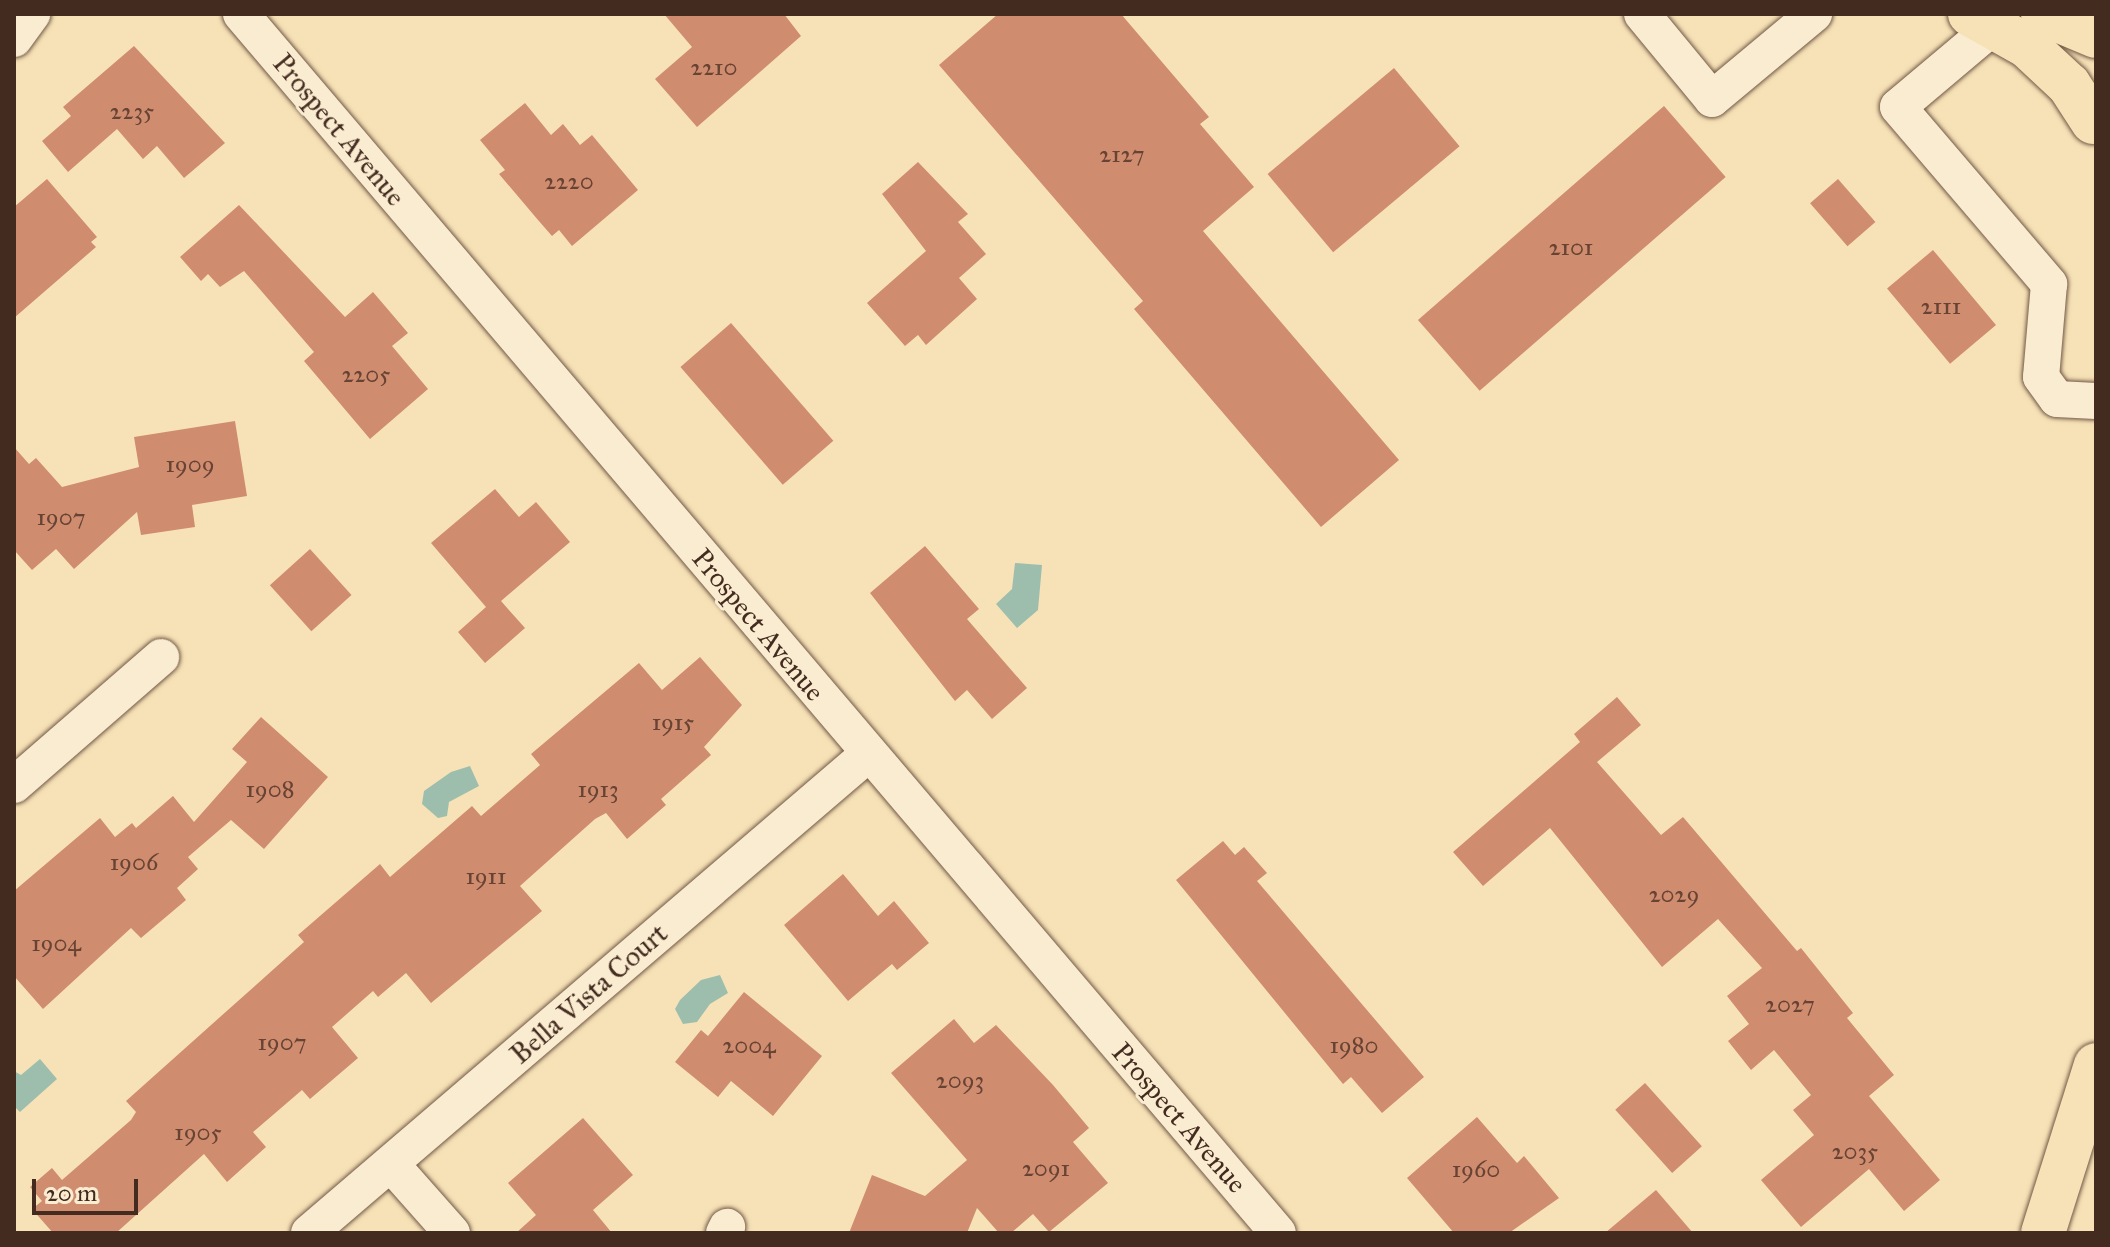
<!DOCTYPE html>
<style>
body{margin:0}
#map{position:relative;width:2110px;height:1247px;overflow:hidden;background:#f7e2b7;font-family:"IM FELL Great Primer",serif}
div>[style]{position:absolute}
.water>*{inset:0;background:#9dbead}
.building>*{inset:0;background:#d08c6f;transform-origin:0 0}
.roads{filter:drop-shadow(0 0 2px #715946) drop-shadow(0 0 2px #715946)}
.minor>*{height:36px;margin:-18px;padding:0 18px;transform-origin:18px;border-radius:18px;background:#faecd0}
.major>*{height:44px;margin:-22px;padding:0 22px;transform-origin:22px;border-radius:22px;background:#f7e2b7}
span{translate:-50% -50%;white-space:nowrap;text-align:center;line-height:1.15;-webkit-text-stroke:6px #faecd0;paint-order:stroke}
.number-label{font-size:24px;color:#674334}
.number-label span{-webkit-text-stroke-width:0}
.street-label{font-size:28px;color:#442b20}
.frame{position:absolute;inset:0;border:16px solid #442b20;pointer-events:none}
.scale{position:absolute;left:32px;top:1179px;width:106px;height:36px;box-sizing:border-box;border:4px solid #442b20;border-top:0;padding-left:10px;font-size:24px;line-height:28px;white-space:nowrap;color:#442b20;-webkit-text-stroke:6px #faecd0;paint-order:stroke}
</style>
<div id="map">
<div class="water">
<i style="clip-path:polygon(1015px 563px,1042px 565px,1038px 610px,1017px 628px,996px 604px,1012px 589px)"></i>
<i style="clip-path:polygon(470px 766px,479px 786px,449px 802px,447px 816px,438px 818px,422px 804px,424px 791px,451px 772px)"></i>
<i style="clip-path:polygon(720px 975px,728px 993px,710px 1004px,697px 1022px,683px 1024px,675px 1009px,680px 1000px,701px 980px)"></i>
<i style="clip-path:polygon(40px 1059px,57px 1079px,20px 1112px,14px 1106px,14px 1071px,21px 1075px)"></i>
</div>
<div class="building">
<i style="clip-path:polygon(664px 14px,784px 14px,801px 36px,697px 127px,655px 79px,692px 47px)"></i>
<i style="clip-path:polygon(998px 14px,1121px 14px,1209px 117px,1200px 124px,1254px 187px,1203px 231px,1399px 460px,1321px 527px,1134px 309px,1143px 301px,939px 65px)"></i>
<i style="clip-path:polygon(134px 46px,225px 143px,184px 178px,157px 146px,143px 159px,117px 129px,68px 172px,42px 141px,71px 116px,63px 107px)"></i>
<i style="left:1394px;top:68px;width:102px;height:165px;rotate:50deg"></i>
<i style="clip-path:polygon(525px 103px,551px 135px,563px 124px,580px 145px,592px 135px,638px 190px,572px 246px,559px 230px,552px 236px,538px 220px,499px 174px,505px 170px,480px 140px)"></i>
<i style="left:1664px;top:106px;width:94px;height:326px;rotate:49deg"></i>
<i style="clip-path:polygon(918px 162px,968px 214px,958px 222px,986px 254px,959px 278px,977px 299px,926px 345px,918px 335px,905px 346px,867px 303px,926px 251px,882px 194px)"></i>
<i style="clip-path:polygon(47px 179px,97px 237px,91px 242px,96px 247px,14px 318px,14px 207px)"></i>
<i style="left:1838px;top:179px;width:57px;height:37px;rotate:49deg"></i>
<i style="clip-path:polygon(239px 205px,345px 317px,373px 292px,408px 333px,392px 346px,428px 389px,370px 439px,304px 361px,314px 352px,244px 271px,220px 287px,208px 274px,201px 281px,180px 257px)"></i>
<i style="left:1933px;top:250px;width:98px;height:60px;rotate:50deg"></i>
<i style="left:731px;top:323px;width:156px;height:67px;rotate:49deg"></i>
<i style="clip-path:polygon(235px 421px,247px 496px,192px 505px,195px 527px,141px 535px,137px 512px,74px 569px,56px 549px,32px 570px,14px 550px,14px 447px,29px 464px,36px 458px,62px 487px,139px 467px,134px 437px)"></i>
<i style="clip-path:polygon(495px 489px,519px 517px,536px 502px,570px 542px,501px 601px,525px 628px,485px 663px,458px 632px,486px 607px,431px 543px)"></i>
<i style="clip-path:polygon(925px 546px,979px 609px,967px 619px,1027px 688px,992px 719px,967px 690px,955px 701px,870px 593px)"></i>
<i style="left:310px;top:549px;width:62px;height:54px;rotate:48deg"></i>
<i style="clip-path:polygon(700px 657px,742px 705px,704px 747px,711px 755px,661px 799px,666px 805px,627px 839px,606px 813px,595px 819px,520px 886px,542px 911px,431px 1003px,406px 973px,378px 997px,373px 991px,332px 1027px,358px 1058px,310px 1099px,302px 1090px,253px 1132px,266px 1147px,227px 1182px,204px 1154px,116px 1233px,53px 1233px,32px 1209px,42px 1201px,30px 1187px,52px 1168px,62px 1180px,131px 1120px,136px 1112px,126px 1101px,304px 942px,298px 935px,380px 864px,390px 877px,472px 806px,481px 816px,540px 765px,531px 754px,639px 663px,662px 690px)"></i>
<i style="clip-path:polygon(1617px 697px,1641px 725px,1597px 762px,1661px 835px,1683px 817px,1797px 951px,1801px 948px,1853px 1013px,1847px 1018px,1894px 1075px,1869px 1096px,1940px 1180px,1904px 1211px,1869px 1169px,1801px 1227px,1761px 1180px,1814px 1135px,1793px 1110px,1811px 1095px,1774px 1050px,1751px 1070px,1728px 1041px,1749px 1024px,1727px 996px,1762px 968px,1718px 919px,1662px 967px,1550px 828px,1483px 886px,1453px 852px,1580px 742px,1574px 734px)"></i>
<i style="clip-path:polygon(261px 717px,328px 777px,264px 849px,231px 820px,188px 857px,198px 869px,177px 888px,186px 900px,141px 938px,131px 928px,43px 1009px,14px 976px,14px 891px,100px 818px,115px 837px,132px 823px,136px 828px,173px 796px,194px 822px,247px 762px,232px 749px)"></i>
<i style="clip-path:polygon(1223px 841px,1235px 855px,1244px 847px,1267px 873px,1257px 881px,1424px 1077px,1382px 1113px,1351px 1077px,1343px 1084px,1176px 880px)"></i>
<i style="clip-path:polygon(843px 874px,878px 916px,894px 901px,929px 943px,897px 970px,892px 964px,848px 1001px,784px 925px)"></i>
<i style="clip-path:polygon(744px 992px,822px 1056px,773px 1116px,731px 1081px,718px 1097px,675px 1062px,701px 1030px,708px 1036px)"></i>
<i style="clip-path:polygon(954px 1019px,974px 1043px,996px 1025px,1053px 1085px,1089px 1128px,1073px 1142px,1108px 1183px,1049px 1232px,1033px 1214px,1011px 1233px,999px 1233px,977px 1208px,967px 1233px,849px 1233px,872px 1175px,925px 1196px,967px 1160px,891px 1073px)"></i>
<i style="left:1645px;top:1083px;width:85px;height:40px;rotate:48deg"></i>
<i style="clip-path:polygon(1477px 1117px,1517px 1163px,1524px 1156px,1559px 1198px,1509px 1233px,1454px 1233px,1407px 1178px)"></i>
<i style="clip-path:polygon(583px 1118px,633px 1175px,593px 1210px,612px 1233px,516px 1233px,536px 1215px,508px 1183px)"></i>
<i style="clip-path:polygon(1656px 1190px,1693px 1233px,1605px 1233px)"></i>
</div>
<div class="roads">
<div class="minor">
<i style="left:241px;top:14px;width:1600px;rotate:49.61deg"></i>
<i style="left:1642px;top:14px;width:110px;rotate:50.5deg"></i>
<i style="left:1712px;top:99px;width:133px;rotate:-39.8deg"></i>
<i style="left:1993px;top:27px;width:124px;rotate:139.9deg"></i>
<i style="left:1898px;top:107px;width:233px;rotate:49.5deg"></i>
<i style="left:2049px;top:284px;width:93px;rotate:94.9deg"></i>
<i style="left:2041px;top:377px;width:27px;rotate:54deg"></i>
<i style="left:2057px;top:399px;width:39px;rotate:3deg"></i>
<i style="left:14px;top:39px;width:31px;rotate:-54deg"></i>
<i style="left:14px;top:785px;width:195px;rotate:-41deg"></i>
<i style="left:391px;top:1164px;width:92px;rotate:48.5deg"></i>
<i style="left:309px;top:1233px;width:735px;rotate:-40.58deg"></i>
<i style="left:724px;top:1233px;width:7px;rotate:-63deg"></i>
</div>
<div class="major">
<i style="left:1970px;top:14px;width:65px;rotate:29.3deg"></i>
<i style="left:2027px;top:46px;width:57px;rotate:42.9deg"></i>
<i style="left:2069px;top:85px;width:44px;rotate:57deg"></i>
<i style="left:2043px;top:14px;width:57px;rotate:22.5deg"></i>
<i style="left:2043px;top:1233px;width:176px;rotate:-72.5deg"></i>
</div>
</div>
<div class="number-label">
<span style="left:714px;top:68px">2210</span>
<span style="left:132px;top:112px">2235</span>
<span style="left:1122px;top:155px">2127</span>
<span style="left:569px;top:182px">2220</span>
<span style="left:1571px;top:248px">2101</span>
<span style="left:1941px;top:307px">2111</span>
<span style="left:366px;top:375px">2205</span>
<span style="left:190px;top:465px">1909</span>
<span style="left:61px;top:518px">1907</span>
<span style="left:673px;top:723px">1915</span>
<span style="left:270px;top:790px">1908</span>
<span style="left:598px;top:790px">1913</span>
<span style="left:134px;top:863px">1906</span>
<span style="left:486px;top:877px">1911</span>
<span style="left:1674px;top:895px">2029</span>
<span style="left:56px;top:944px">1904</span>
<span style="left:1790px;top:1005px">2027</span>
<span style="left:282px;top:1043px">1907</span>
<span style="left:749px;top:1046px">2004</span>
<span style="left:1354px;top:1046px">1980</span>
<span style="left:960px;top:1081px">2093</span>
<span style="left:198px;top:1133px">1905</span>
<span style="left:1855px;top:1152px">2035</span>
<span style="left:1046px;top:1169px">2091</span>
<span style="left:1476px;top:1170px">1960</span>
</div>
<div class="street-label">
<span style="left:339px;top:130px;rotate:50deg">Prospect Avenue</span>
<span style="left:758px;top:625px;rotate:50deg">Prospect Avenue</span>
<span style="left:589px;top:994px;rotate:-41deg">Bella Vista Court</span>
<span style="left:1179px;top:1118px;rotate:49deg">Prospect Avenue</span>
</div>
<div class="frame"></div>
<div class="scale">20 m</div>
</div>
